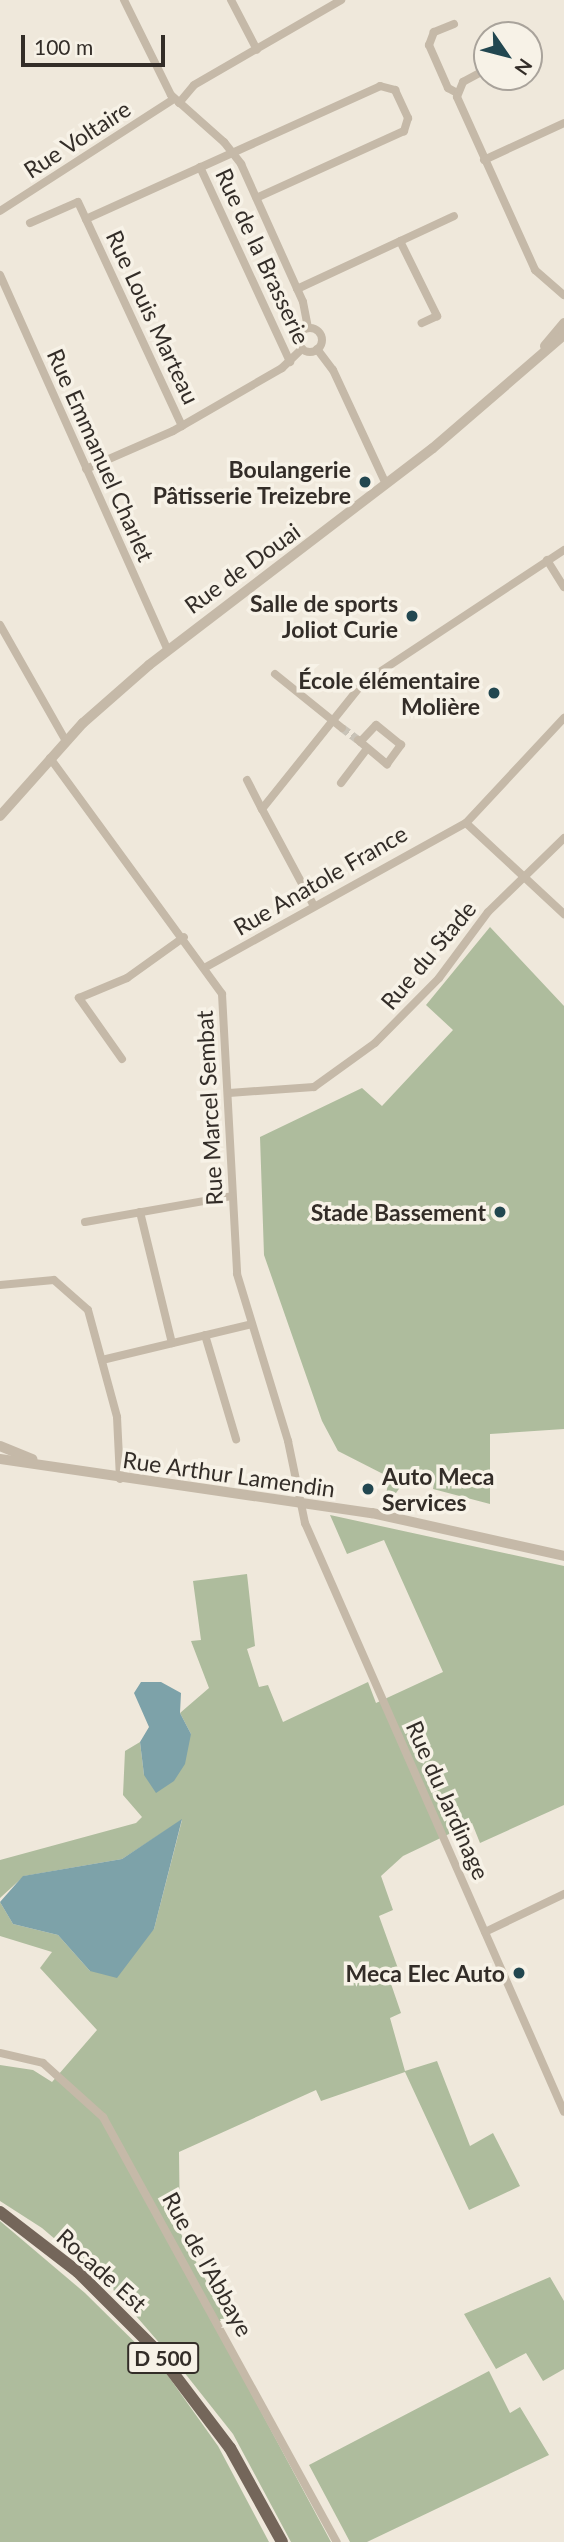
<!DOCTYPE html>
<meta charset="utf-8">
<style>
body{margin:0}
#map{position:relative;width:564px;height:2542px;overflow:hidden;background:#efe8db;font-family:Lato,sans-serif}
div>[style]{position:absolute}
.green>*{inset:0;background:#aebc9d}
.water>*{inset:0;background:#7da2a9}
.minor-tunnel>*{height:8px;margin-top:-4px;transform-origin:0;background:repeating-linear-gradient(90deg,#c9c3b7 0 8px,transparent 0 12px)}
.minor>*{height:8px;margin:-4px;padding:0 4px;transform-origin:4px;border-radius:4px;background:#c5b9a8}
.minor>.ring{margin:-4px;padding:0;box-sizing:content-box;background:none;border:8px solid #c5b9a8;border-radius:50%}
.tertiary>*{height:10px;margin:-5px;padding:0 5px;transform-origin:5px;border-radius:5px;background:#c5b9a8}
.primary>*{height:12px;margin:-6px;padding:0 6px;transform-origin:6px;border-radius:6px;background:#74665a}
.dots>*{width:19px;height:19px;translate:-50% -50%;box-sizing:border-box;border:4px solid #f7f2e7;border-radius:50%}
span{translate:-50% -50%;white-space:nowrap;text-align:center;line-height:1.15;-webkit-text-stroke:7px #f7f2e7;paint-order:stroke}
.shield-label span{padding:2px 5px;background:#f7f2e7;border:2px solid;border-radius:5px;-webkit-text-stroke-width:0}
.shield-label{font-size:21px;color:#332d28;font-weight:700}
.street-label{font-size:23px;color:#332d28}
.poi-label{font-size:23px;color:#332d28;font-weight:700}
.right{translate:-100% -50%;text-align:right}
.left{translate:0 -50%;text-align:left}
.north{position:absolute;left:473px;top:21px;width:70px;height:70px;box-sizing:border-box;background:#f7f2e7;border:2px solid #a9a39b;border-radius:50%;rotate:125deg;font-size:19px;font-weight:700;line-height:28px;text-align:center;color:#332d28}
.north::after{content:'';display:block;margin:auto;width:24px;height:32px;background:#224750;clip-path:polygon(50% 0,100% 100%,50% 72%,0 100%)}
.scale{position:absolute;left:21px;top:35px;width:144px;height:32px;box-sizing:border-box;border:4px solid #332d28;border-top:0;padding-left:9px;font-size:21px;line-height:24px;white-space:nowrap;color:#332d28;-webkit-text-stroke:5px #f7f2e7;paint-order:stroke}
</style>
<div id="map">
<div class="green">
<i style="clip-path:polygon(490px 927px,564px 1006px,564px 1429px,490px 1434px,490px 1504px,433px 1489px,434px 1483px,406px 1479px,396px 1493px,394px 1509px,384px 1507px,389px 1477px,338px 1451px,322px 1421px,264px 1255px,260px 1137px,362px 1088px,382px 1106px,453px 1030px,426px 1005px)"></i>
<i style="clip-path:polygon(330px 1515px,564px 1566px,564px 1805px,480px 1843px,472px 1823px,403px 1856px,381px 1876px,393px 1910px,379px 1916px,400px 1974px,389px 1978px,401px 2013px,390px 2018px,405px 2071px,437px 2061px,470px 2146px,493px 2133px,520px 2186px,469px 2210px,405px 2072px,321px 2101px,316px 2090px,179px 2152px,180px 2232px,226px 2318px,214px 2324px,331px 2542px,291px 2542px,233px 2434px,176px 2362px,109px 2285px,42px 2228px,0 2201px,0 2065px,33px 2070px,52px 2082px,97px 2030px,40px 1968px,52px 1952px,0 1936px,0 1902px,13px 1924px,58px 1935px,90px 1971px,154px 1929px,182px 1820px,122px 1859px,24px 1876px,0 1898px,0 1860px,136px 1823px,142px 1817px,123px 1795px,125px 1751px,140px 1742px,144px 1775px,191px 1734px,180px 1713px,209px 1688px,191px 1641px,201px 1640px,193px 1581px,247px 1574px,255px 1646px,247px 1649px,259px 1687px,268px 1685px,283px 1722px,368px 1682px,376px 1703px,443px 1672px,384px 1540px,347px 1554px)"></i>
<i style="clip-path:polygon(0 2221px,85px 2293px,166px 2373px,218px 2446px,269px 2542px,0 2542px)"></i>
<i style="clip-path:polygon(550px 2277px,564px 2301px,564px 2369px,543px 2381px,526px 2353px,496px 2369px,464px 2314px)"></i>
<i style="clip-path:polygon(489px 2371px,510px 2413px,520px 2407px,549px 2455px,367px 2542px,350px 2542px,309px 2465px)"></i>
</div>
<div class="water">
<i style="clip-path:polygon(141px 1682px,161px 1682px,181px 1693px,180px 1713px,191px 1734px,185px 1764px,174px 1781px,156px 1793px,144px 1775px,140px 1742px,149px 1727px,134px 1693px)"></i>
<i style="clip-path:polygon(182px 1819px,154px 1929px,117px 1978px,90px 1971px,58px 1935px,13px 1924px,0 1902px,23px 1876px,122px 1859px)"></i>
</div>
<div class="minor-tunnel">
<i style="left:342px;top:728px;width:20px;rotate:37deg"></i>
</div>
<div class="minor">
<i style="left:124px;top:0;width:106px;rotate:63.7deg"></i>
<i style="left:171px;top:95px;width:71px;rotate:41.6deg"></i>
<i style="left:224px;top:142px;width:28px;rotate:52deg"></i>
<i style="left:241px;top:164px;width:151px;rotate:65.8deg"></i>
<i style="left:303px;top:302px;width:26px;rotate:79deg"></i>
<i style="left:231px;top:0;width:56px;rotate:62.5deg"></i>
<i style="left:454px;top:24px;width:22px;rotate:158deg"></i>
<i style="left:434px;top:32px;width:14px;rotate:111deg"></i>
<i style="left:429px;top:45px;width:47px;rotate:66.2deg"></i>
<i style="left:448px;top:88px;width:10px;rotate:29deg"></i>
<i style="left:487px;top:69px;width:27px;rotate:152deg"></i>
<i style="left:463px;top:82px;width:16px;rotate:112deg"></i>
<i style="left:457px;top:97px;width:190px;rotate:65.7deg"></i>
<i style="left:535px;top:270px;width:38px;rotate:41deg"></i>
<i style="left:179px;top:103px;width:23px;rotate:-50deg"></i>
<i style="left:194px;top:85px;width:170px;rotate:-30deg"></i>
<i style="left:484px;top:160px;width:88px;rotate:-24.8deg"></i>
<i style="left:200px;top:167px;width:215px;rotate:65.2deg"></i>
<i style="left:0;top:211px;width:207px;rotate:-32.8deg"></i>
<i style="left:30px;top:223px;width:52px;rotate:-23.6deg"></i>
<i style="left:78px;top:202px;width:19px;rotate:65deg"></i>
<i style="left:400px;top:241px;width:84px;rotate:63.7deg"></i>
<i style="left:437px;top:316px;width:17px;rotate:155deg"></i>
<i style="left:0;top:275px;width:410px;rotate:65.9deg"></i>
<i style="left:297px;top:289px;width:173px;rotate:-24.9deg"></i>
<i class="ring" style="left:298px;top:328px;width:16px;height:16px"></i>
<i style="left:317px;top:349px;width:26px;rotate:53deg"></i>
<i style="left:333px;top:370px;width:126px;rotate:65.1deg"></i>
<i style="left:182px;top:426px;width:228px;rotate:-114.9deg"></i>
<i style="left:86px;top:219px;width:323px;rotate:-24.3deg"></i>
<i style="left:380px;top:86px;width:16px;rotate:15deg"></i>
<i style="left:395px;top:90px;width:31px;rotate:65deg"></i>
<i style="left:408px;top:118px;width:14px;rotate:107deg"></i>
<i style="left:404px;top:131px;width:162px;rotate:155.6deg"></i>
<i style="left:86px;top:469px;width:95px;rotate:-23.6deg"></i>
<i style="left:173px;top:431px;width:126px;rotate:-30deg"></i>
<i style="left:282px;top:368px;width:28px;rotate:-44deg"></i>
<i style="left:547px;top:560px;width:32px;rotate:58deg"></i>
<i style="left:0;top:625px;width:133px;rotate:60.4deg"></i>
<i style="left:275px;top:674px;width:86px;rotate:38.9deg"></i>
<i style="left:358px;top:740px;width:38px;rotate:40deg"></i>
<i style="left:387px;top:764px;width:24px;rotate:-54deg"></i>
<i style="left:401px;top:745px;width:32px;rotate:-141deg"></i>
<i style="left:376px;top:725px;width:23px;rotate:133deg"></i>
<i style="left:50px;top:758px;width:292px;rotate:53.9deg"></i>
<i style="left:222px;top:994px;width:280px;rotate:86.9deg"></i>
<i style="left:237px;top:1274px;width:175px;rotate:73deg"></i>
<i style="left:288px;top:1441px;width:84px;rotate:78.3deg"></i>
<i style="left:305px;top:1523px;width:643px;rotate:66.26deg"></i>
<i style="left:247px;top:780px;width:33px;rotate:63deg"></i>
<i style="left:341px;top:783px;width:41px;rotate:-52.9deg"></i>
<i style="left:466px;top:823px;width:134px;rotate:42.9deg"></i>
<i style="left:314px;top:906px;width:110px;rotate:-118.2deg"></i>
<i style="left:262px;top:809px;width:161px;rotate:-51.3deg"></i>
<i style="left:363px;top:683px;width:241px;rotate:-33.5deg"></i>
<i style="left:206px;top:967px;width:297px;rotate:-29deg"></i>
<i style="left:466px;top:823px;width:144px;rotate:-47deg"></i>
<i style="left:122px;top:1059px;width:75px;rotate:-125.2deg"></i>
<i style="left:79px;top:998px;width:52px;rotate:-22.6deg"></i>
<i style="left:127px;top:978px;width:70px;rotate:-35.7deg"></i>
<i style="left:229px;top:1093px;width:85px;rotate:-4deg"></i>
<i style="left:314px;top:1087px;width:75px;rotate:-35.8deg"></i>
<i style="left:375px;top:1043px;width:91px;rotate:-45.4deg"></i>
<i style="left:439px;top:978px;width:82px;rotate:-53.4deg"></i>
<i style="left:488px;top:912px;width:106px;rotate:-44.2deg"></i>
<i style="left:140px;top:1212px;width:135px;rotate:76.3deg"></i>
<i style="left:85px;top:1222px;width:149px;rotate:-10deg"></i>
<i style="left:0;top:1285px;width:54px;rotate:-5.3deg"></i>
<i style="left:54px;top:1280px;width:45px;rotate:41.4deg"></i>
<i style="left:88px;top:1310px;width:111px;rotate:74.8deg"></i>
<i style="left:117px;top:1417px;width:62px;rotate:87.2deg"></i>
<i style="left:205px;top:1335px;width:109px;rotate:73.4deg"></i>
<i style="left:102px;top:1360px;width:154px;rotate:-13.5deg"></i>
<i style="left:485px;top:1932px;width:88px;rotate:-25.7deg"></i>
<i style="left:0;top:2053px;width:44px;rotate:13.1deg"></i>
<i style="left:43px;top:2063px;width:81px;rotate:42deg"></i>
<i style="left:103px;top:2117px;width:485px;rotate:61.2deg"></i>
</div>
<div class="tertiary">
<i style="left:545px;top:346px;width:30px;rotate:-50deg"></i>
<i style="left:0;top:816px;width:125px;rotate:-48.3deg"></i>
<i style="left:83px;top:723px;width:88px;rotate:-41.3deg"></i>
<i style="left:149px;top:665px;width:357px;rotate:-37.4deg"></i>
<i style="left:433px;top:448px;width:173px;rotate:-40.8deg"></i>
<i style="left:0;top:1446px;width:35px;rotate:22deg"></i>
<i style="left:0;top:1459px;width:376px;rotate:8.3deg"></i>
<i style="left:372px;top:1513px;width:197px;rotate:12.6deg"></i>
</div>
<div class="primary">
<i style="left:0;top:2212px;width:98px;rotate:37.6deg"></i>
<i style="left:78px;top:2272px;width:109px;rotate:45deg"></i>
<i style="left:155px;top:2349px;width:124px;rotate:52.9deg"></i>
<i style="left:230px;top:2448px;width:107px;rotate:61deg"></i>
</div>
<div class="dots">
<i style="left:365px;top:482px;background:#224750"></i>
<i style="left:412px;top:616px;background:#224750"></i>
<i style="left:494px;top:693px;background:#224750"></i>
<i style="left:500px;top:1212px;background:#224750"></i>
<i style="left:368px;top:1489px;background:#224750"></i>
<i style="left:519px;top:1973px;background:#224750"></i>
</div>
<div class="shield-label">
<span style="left:163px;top:2358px">D 500</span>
</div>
<div class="street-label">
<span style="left:77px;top:139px;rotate:-33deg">Rue Voltaire</span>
<span style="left:263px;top:256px;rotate:65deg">Rue de la Brasserie</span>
<span style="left:153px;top:317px;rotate:65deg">Rue Louis Marteau</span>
<span style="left:101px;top:455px;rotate:66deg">Rue Emmanuel Charlet</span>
<span style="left:242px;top:568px;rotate:-36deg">Rue de Douai</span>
<span style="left:320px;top:880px;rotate:-30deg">Rue Anatole France</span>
<span style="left:428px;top:955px;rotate:-50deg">Rue du Stade</span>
<span style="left:209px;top:1108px;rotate:-93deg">Rue Marcel Sembat</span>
<span style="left:229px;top:1474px;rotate:8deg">Rue Arthur Lamendin</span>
<span style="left:448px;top:1800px;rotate:66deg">Rue du Jardinage</span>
<span style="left:208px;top:2264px;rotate:61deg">Rue de l'Abbaye</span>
<span style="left:102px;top:2270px;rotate:42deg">Rocade Est</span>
</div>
<div class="poi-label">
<span class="right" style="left:351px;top:482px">Boulangerie<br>Pâtisserie Treizebre</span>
<span class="right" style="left:398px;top:616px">Salle de sports<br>Joliot Curie</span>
<span class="right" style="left:480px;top:693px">École élémentaire<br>Molière</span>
<span class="right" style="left:486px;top:1212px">Stade Bassement</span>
<span class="left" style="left:382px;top:1489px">Auto Meca<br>Services</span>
<span class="right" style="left:505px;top:1973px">Meca Elec Auto</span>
</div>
<div class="north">N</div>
<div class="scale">100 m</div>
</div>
